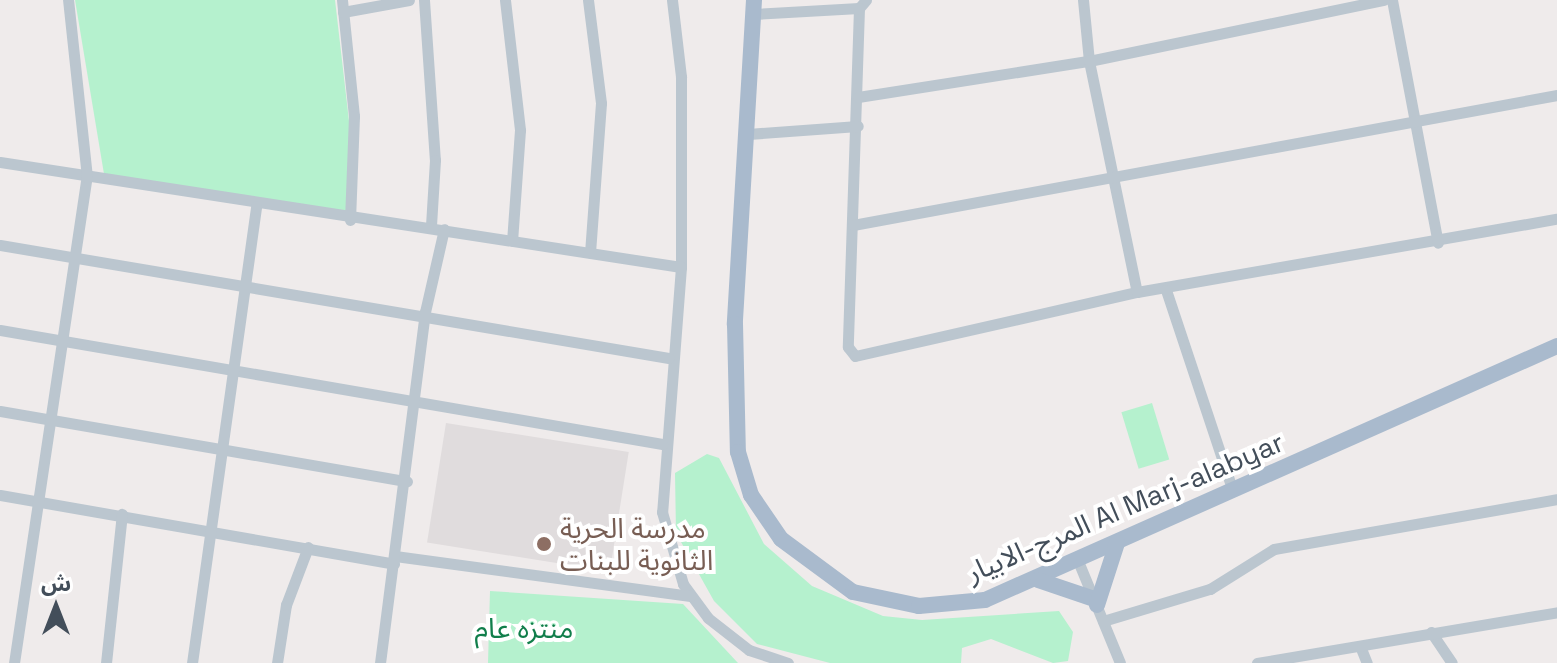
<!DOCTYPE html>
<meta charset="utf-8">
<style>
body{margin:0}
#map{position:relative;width:1557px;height:663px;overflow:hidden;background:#efebeb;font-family:"Space Grotesk","Noto Sans Arabic",sans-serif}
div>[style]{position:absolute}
.education>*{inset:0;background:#e0dcdd;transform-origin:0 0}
.green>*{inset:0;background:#b5f1ce;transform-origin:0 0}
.minor>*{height:11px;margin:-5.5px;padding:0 5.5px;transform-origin:5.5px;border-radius:5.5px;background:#bbc6cf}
.primary>*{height:16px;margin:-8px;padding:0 8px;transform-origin:8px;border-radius:8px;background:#a9bacd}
.dots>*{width:22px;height:22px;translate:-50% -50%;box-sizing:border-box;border:4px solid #fff;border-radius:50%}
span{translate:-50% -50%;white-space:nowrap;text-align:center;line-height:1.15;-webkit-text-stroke:8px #fff;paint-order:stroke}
.street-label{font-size:28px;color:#434e5a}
.education-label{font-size:28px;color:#785e54}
.left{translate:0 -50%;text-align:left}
.park-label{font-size:28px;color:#117e4b}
.north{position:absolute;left:16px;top:567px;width:80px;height:80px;-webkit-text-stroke:6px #fff;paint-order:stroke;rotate:0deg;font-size:22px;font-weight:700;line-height:32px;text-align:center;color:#434e5a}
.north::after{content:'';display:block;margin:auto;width:28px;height:36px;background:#434e5a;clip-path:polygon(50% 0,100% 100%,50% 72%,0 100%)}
</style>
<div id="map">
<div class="education">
<i style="left:446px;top:423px;width:185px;height:121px;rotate:9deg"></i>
</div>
<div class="green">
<i style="clip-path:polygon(75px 0,335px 0,352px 147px,347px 213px,104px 174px)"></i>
<i style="left:1152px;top:403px;width:59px;height:32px;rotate:73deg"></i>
<i style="clip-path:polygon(707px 454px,719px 458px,764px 544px,812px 586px,883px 616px,922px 620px,1059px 611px,1073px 632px,1068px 661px,1053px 663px,991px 639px,962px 648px,961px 663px,830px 663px,757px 644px,714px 601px,676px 533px,675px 473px)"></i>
<i style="clip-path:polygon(490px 591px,683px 604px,738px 663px,488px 663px)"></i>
</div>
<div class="minor">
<i style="left:342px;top:0;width:117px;rotate:84.1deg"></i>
<i style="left:354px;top:116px;width:104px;rotate:92.2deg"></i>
<i style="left:424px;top:0;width:160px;rotate:86.1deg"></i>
<i style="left:435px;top:160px;width:65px;rotate:93.5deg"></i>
<i style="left:505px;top:0;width:131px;rotate:83.4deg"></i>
<i style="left:520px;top:130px;width:111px;rotate:94.1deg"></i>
<i style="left:588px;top:0;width:104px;rotate:82.8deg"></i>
<i style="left:601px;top:103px;width:150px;rotate:94.2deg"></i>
<i style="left:672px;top:0;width:78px;rotate:83.3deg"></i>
<i style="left:681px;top:77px;width:190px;rotate:90deg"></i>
<i style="left:681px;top:267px;width:246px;rotate:94.4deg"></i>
<i style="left:662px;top:512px;width:75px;rotate:73.7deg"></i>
<i style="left:683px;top:584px;width:42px;rotate:53.7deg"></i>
<i style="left:708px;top:618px;width:52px;rotate:38deg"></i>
<i style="left:749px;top:650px;width:41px;rotate:18.4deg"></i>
<i style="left:866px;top:0;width:11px;rotate:131deg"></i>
<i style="left:859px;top:8px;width:339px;rotate:91.9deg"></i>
<i style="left:848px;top:347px;width:11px;rotate:52deg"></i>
<i style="left:855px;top:356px;width:289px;rotate:-12.8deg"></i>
<i style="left:1137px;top:292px;width:426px;rotate:-9.9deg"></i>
<i style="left:1083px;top:0;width:61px;rotate:84.4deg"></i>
<i style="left:1089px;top:61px;width:236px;rotate:78.3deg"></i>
<i style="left:1392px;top:0;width:247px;rotate:79.3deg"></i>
<i style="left:343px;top:12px;width:67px;rotate:-10.3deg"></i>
<i style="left:754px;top:14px;width:105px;rotate:-3.3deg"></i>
<i style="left:858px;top:97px;width:234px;rotate:-8.9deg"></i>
<i style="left:1089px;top:61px;width:301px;rotate:-11.7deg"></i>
<i style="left:748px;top:134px;width:110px;rotate:-4.2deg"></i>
<i style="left:0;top:162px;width:689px;rotate:8.77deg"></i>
<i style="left:853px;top:225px;width:716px;rotate:-10.46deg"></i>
<i style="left:0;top:245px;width:678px;rotate:9.59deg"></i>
<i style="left:1166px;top:290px;width:212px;rotate:71.6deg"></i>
<i style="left:0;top:330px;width:672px;rotate:9.77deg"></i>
<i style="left:0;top:411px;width:413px;rotate:9.8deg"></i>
<i style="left:0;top:495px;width:400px;rotate:9.9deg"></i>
<i style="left:395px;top:556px;width:298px;rotate:7.7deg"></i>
<i style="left:1078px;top:561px;width:110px;rotate:67.6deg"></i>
<i style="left:1103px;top:621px;width:112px;rotate:-16.7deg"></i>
<i style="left:1210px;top:589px;width:75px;rotate:-32deg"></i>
<i style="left:1274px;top:549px;width:287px;rotate:-10deg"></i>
<i style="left:1431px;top:632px;width:37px;rotate:56deg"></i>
<i style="left:1360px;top:646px;width:18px;rotate:68deg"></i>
<i style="left:14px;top:663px;width:491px;rotate:-81.5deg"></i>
<i style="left:87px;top:177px;width:178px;rotate:-96.1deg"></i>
<i style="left:106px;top:663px;width:150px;rotate:-83.9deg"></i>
<i style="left:192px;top:663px;width:461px;rotate:-82deg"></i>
<i style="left:277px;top:663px;width:59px;rotate:-81.2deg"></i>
<i style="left:286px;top:605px;width:62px;rotate:-69.2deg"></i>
<i style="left:380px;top:663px;width:354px;rotate:-82.7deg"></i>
<i style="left:425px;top:312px;width:85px;rotate:-77.1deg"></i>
<i style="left:1257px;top:663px;width:304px;rotate:-9.6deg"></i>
</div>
<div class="primary">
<i style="left:754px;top:0;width:325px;rotate:93.4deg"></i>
<i style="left:735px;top:324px;width:128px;rotate:88.7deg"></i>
<i style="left:738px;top:452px;width:45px;rotate:73.2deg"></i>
<i style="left:751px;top:495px;width:53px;rotate:55.7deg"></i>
<i style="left:781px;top:539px;width:89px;rotate:36.4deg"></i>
<i style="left:853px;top:592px;width:67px;rotate:12deg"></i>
<i style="left:919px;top:606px;width:66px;rotate:-5.2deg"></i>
<i style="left:985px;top:600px;width:626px;rotate:-23.94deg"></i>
<i style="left:1038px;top:580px;width:59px;rotate:18.7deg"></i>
<i style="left:1097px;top:605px;width:65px;rotate:-72.1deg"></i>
</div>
<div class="dots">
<i style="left:544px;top:544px;background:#8d6e63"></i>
</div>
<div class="street-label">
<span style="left:1125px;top:507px;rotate:-23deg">المرج-الابيار Al Marj-alabyar</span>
</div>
<div class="education-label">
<span class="left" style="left:560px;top:544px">مدرسة الحرية<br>الثانوية للبنات</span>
</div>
<div class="park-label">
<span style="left:524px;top:628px">منتزه عام</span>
</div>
<div class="north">ش</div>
</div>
